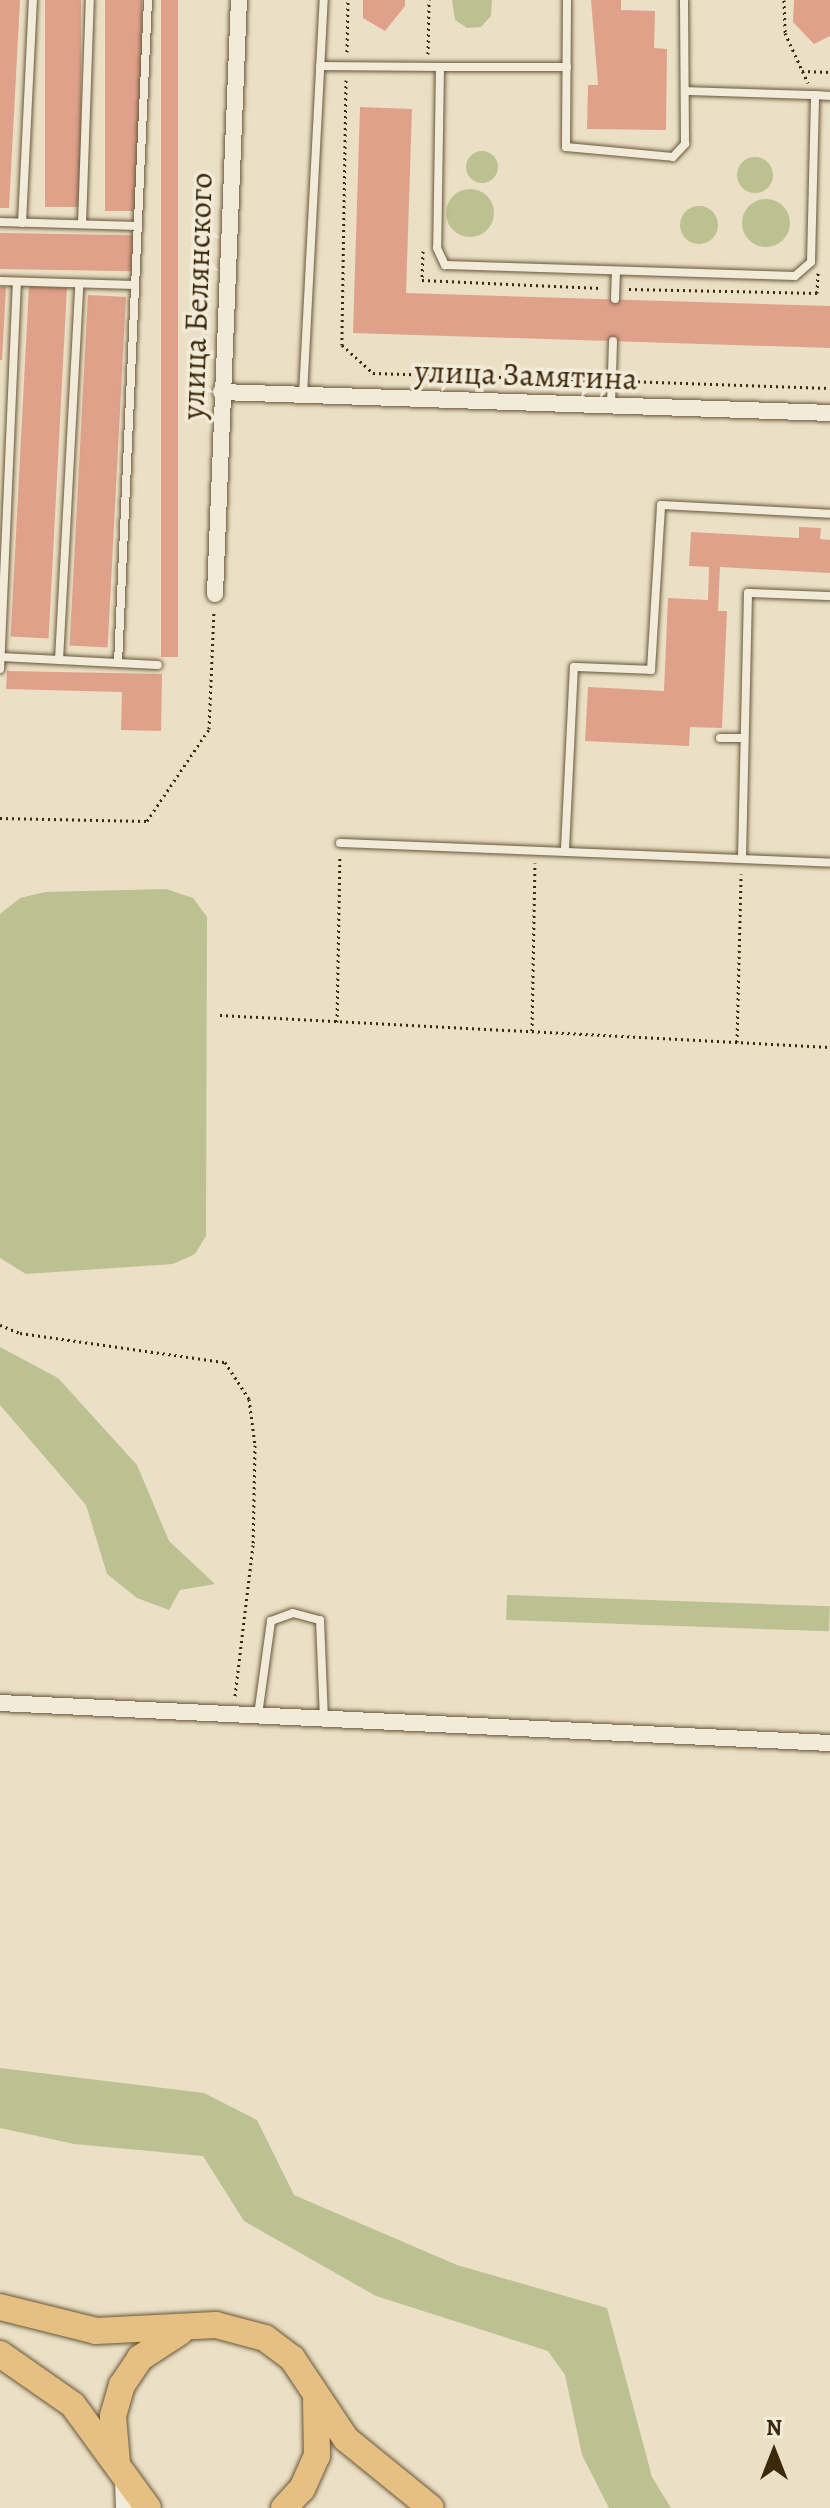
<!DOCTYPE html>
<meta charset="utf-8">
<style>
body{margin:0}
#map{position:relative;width:830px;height:2508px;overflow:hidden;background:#ebe0c5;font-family:Alegreya,serif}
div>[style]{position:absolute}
.green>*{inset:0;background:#bcc191;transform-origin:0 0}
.round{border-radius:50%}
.building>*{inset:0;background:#dfa18a;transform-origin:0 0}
.path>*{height:3px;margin-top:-1.5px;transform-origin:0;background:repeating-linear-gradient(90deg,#3c280a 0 2px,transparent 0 6px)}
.roads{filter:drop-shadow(0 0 2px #685639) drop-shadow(0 0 2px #685639)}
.service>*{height:8px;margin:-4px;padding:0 4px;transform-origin:4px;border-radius:4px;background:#f2ebd9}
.minor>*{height:16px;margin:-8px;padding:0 8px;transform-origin:8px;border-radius:8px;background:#f2ebd9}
.tertiary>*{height:20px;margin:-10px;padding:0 10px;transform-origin:10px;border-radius:10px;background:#f2ebd9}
.primary>*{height:26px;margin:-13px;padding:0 13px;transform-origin:13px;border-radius:13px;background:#e6c082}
span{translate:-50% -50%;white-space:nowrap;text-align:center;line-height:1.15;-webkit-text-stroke:7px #f2ebd9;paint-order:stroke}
.street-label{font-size:32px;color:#3c280a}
.north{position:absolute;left:734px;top:2412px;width:80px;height:80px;-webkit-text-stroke:6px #f2ebd9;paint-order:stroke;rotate:0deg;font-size:22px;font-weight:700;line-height:32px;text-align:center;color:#3c280a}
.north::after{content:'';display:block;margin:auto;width:28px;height:36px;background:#3c280a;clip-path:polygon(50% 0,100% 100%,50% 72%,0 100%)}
</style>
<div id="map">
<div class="green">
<i style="clip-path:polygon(452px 0,492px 0,491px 16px,481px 27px,467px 28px,455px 20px)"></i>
<i class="round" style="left:466px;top:151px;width:32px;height:32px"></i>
<i class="round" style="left:737px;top:157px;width:36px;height:36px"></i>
<i class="round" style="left:446px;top:189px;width:48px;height:48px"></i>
<i class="round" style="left:742px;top:199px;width:48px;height:48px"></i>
<i class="round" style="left:680px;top:206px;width:38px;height:38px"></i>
<i style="clip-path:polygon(166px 889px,193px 898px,207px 917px,206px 1236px,195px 1254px,173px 1264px,26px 1274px,0 1258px,0 914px,20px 898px,45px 892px)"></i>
<i style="clip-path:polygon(0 1347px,58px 1378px,137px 1465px,169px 1541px,215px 1584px,180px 1590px,169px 1610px,137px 1598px,107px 1574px,86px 1505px,0 1405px)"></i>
<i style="left:507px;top:1595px;width:323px;height:25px;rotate:2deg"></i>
<i style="clip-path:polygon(0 2068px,204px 2093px,257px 2120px,294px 2195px,457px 2265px,607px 2308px,652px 2477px,671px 2508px,609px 2508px,582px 2455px,565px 2375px,548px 2351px,376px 2296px,244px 2221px,203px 2156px,74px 2144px,0 2128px)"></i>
</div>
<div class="building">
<i style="clip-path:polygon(0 0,20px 0,9px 208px,0 208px)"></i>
<i style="left:45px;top:0;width:36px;height:207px"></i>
<i style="left:105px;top:0;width:37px;height:211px"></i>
<i style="left:161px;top:0;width:17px;height:657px"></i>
<i style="clip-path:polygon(363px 0,405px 0,405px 6px,385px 31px,363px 18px)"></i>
<i style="clip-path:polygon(591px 0,621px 0,621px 10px,655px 11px,654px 48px,667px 49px,666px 130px,587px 129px,588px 85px,598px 85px)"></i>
<i style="clip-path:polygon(794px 0,830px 0,830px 36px,814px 44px,793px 22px)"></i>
<i style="clip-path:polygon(360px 107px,412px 109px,406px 293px,830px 306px,830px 348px,353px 333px)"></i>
<i style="left:0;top:233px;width:133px;height:36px;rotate:1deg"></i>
<i style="left:29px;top:286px;width:38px;height:351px;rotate:3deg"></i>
<i style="clip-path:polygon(0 287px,6px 287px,2px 360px,0 360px)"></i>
<i style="left:88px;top:295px;width:38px;height:351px;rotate:3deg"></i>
<i style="clip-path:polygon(799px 527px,821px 528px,820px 539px,830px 540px,830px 573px,720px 567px,718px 611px,727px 611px,722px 728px,690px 727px,689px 746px,585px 741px,588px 687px,664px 691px,668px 598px,708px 600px,709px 567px,689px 566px,691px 532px,799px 538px)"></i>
<i style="clip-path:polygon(7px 671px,162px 674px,161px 731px,121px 730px,122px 692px,6px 689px)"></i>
</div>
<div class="path">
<i style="left:784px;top:0;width:33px;rotate:88deg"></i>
<i style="left:785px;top:33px;width:55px;rotate:65.3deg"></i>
<i style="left:347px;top:52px;width:52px;rotate:-88.9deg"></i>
<i style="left:428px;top:54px;width:54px;rotate:-88.9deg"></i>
<i style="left:802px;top:71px;width:28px;rotate:2deg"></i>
<i style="left:346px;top:80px;width:265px;rotate:90.9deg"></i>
<i style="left:342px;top:345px;width:42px;rotate:42.1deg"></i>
<i style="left:373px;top:373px;width:225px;rotate:1.8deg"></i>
<i style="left:423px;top:251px;width:29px;rotate:92deg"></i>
<i style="left:422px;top:280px;width:179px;rotate:2.6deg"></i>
<i style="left:629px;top:289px;width:188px;rotate:1.2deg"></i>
<i style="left:817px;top:293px;width:20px;rotate:-87deg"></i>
<i style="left:626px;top:381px;width:204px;rotate:2deg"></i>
<i style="left:0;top:818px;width:147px;rotate:1.2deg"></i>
<i style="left:147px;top:821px;width:111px;rotate:-56deg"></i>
<i style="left:209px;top:729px;width:119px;rotate:-87.6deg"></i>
<i style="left:220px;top:1015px;width:611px;rotate:3deg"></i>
<i style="left:337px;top:1022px;width:164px;rotate:-89deg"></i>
<i style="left:532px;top:1031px;width:168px;rotate:-89deg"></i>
<i style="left:737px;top:1042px;width:168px;rotate:-88.6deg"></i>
<i style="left:0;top:1325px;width:22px;rotate:22deg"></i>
<i style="left:20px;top:1333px;width:207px;rotate:8.1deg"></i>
<i style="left:225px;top:1362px;width:44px;rotate:57deg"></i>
<i style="left:249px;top:1399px;width:46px;rotate:82.6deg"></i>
<i style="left:255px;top:1445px;width:100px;rotate:91.1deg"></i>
<i style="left:253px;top:1545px;width:153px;rotate:96.8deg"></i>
</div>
<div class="roads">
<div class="service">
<i style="left:567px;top:0;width:147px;rotate:90.4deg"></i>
<i style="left:566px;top:147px;width:107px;rotate:5.3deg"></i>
<i style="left:673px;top:157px;width:18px;rotate:-47deg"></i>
<i style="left:685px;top:144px;width:144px;rotate:-90.4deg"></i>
<i style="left:320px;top:66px;width:120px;rotate:0.5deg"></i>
<i style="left:440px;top:67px;width:181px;rotate:90.9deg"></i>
<i style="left:437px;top:248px;width:19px;rotate:65deg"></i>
<i style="left:445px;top:265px;width:350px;rotate:1.8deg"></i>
<i style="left:795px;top:276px;width:21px;rotate:-41deg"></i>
<i style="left:811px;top:262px;width:167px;rotate:-88.6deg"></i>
<i style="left:815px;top:95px;width:15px;rotate:4deg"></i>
<i style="left:440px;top:67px;width:127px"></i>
<i style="left:686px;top:91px;width:129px;rotate:1.8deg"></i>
<i style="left:0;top:222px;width:138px;rotate:1.7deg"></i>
<i style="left:22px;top:223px;width:223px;rotate:-87.2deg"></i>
<i style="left:82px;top:224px;width:224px;rotate:-88deg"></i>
<i style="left:0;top:281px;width:135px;rotate:1.7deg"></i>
<i style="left:615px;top:299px;width:28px;rotate:-88deg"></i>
<i style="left:303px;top:395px;width:396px;rotate:-87deg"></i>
<i style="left:611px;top:405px;width:64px;rotate:-88.2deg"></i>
<i style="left:0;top:657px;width:158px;rotate:2.9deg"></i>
<i style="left:59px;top:660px;width:376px;rotate:-86.9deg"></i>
<i style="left:118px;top:663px;width:664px;rotate:-87.41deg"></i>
<i style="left:0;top:669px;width:387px;rotate:-87.5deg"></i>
<i style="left:720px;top:738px;width:23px"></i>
<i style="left:340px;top:843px;width:490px;rotate:2.3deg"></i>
<i style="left:565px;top:849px;width:182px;rotate:-87.2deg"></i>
<i style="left:574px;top:667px;width:77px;rotate:2.2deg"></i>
<i style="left:651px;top:670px;width:165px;rotate:-86.5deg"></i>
<i style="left:661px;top:505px;width:169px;rotate:3deg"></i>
<i style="left:742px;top:858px;width:265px;rotate:-88.7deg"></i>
<i style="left:748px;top:593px;width:82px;rotate:2.1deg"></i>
<i style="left:258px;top:1715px;width:95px;rotate:-82.1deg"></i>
<i style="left:271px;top:1621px;width:23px;rotate:-20deg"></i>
<i style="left:293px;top:1613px;width:28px;rotate:15deg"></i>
<i style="left:320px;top:1620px;width:100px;rotate:87.7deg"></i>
</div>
<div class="minor">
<i style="left:221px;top:392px;width:609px;rotate:1.97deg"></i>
<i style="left:215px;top:594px;width:594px;rotate:-87.69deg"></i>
<i style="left:0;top:1703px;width:831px;rotate:2.76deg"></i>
</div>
<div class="tertiary">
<i style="left:125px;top:2480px;width:28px;rotate:88deg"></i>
</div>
<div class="primary">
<i style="left:0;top:2307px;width:99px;rotate:14deg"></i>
<i style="left:96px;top:2331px;width:120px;rotate:-2.9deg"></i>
<i style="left:216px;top:2325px;width:51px;rotate:14.9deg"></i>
<i style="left:265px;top:2338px;width:34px;rotate:37deg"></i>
<i style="left:292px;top:2358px;width:97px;rotate:56.3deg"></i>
<i style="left:346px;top:2439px;width:109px;rotate:39.1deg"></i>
<i style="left:0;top:2354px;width:89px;rotate:34.9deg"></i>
<i style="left:73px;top:2405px;width:127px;rotate:53.9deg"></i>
<i style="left:117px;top:2463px;width:47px;rotate:-94.9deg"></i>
<i style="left:113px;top:2416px;width:32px;rotate:-74deg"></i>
<i style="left:122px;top:2385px;width:32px;rotate:-56deg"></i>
<i style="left:140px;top:2358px;width:48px;rotate:-33deg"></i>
<i style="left:284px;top:2508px;width:26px;rotate:-47deg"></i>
<i style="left:302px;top:2489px;width:36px;rotate:-66deg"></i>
<i style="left:317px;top:2456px;width:55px;rotate:-91deg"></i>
</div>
</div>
<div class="street-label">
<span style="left:197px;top:296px;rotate:-88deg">улица Белянского</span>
<span style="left:526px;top:375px;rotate:2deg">улица Замятина</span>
</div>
<div class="north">N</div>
</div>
